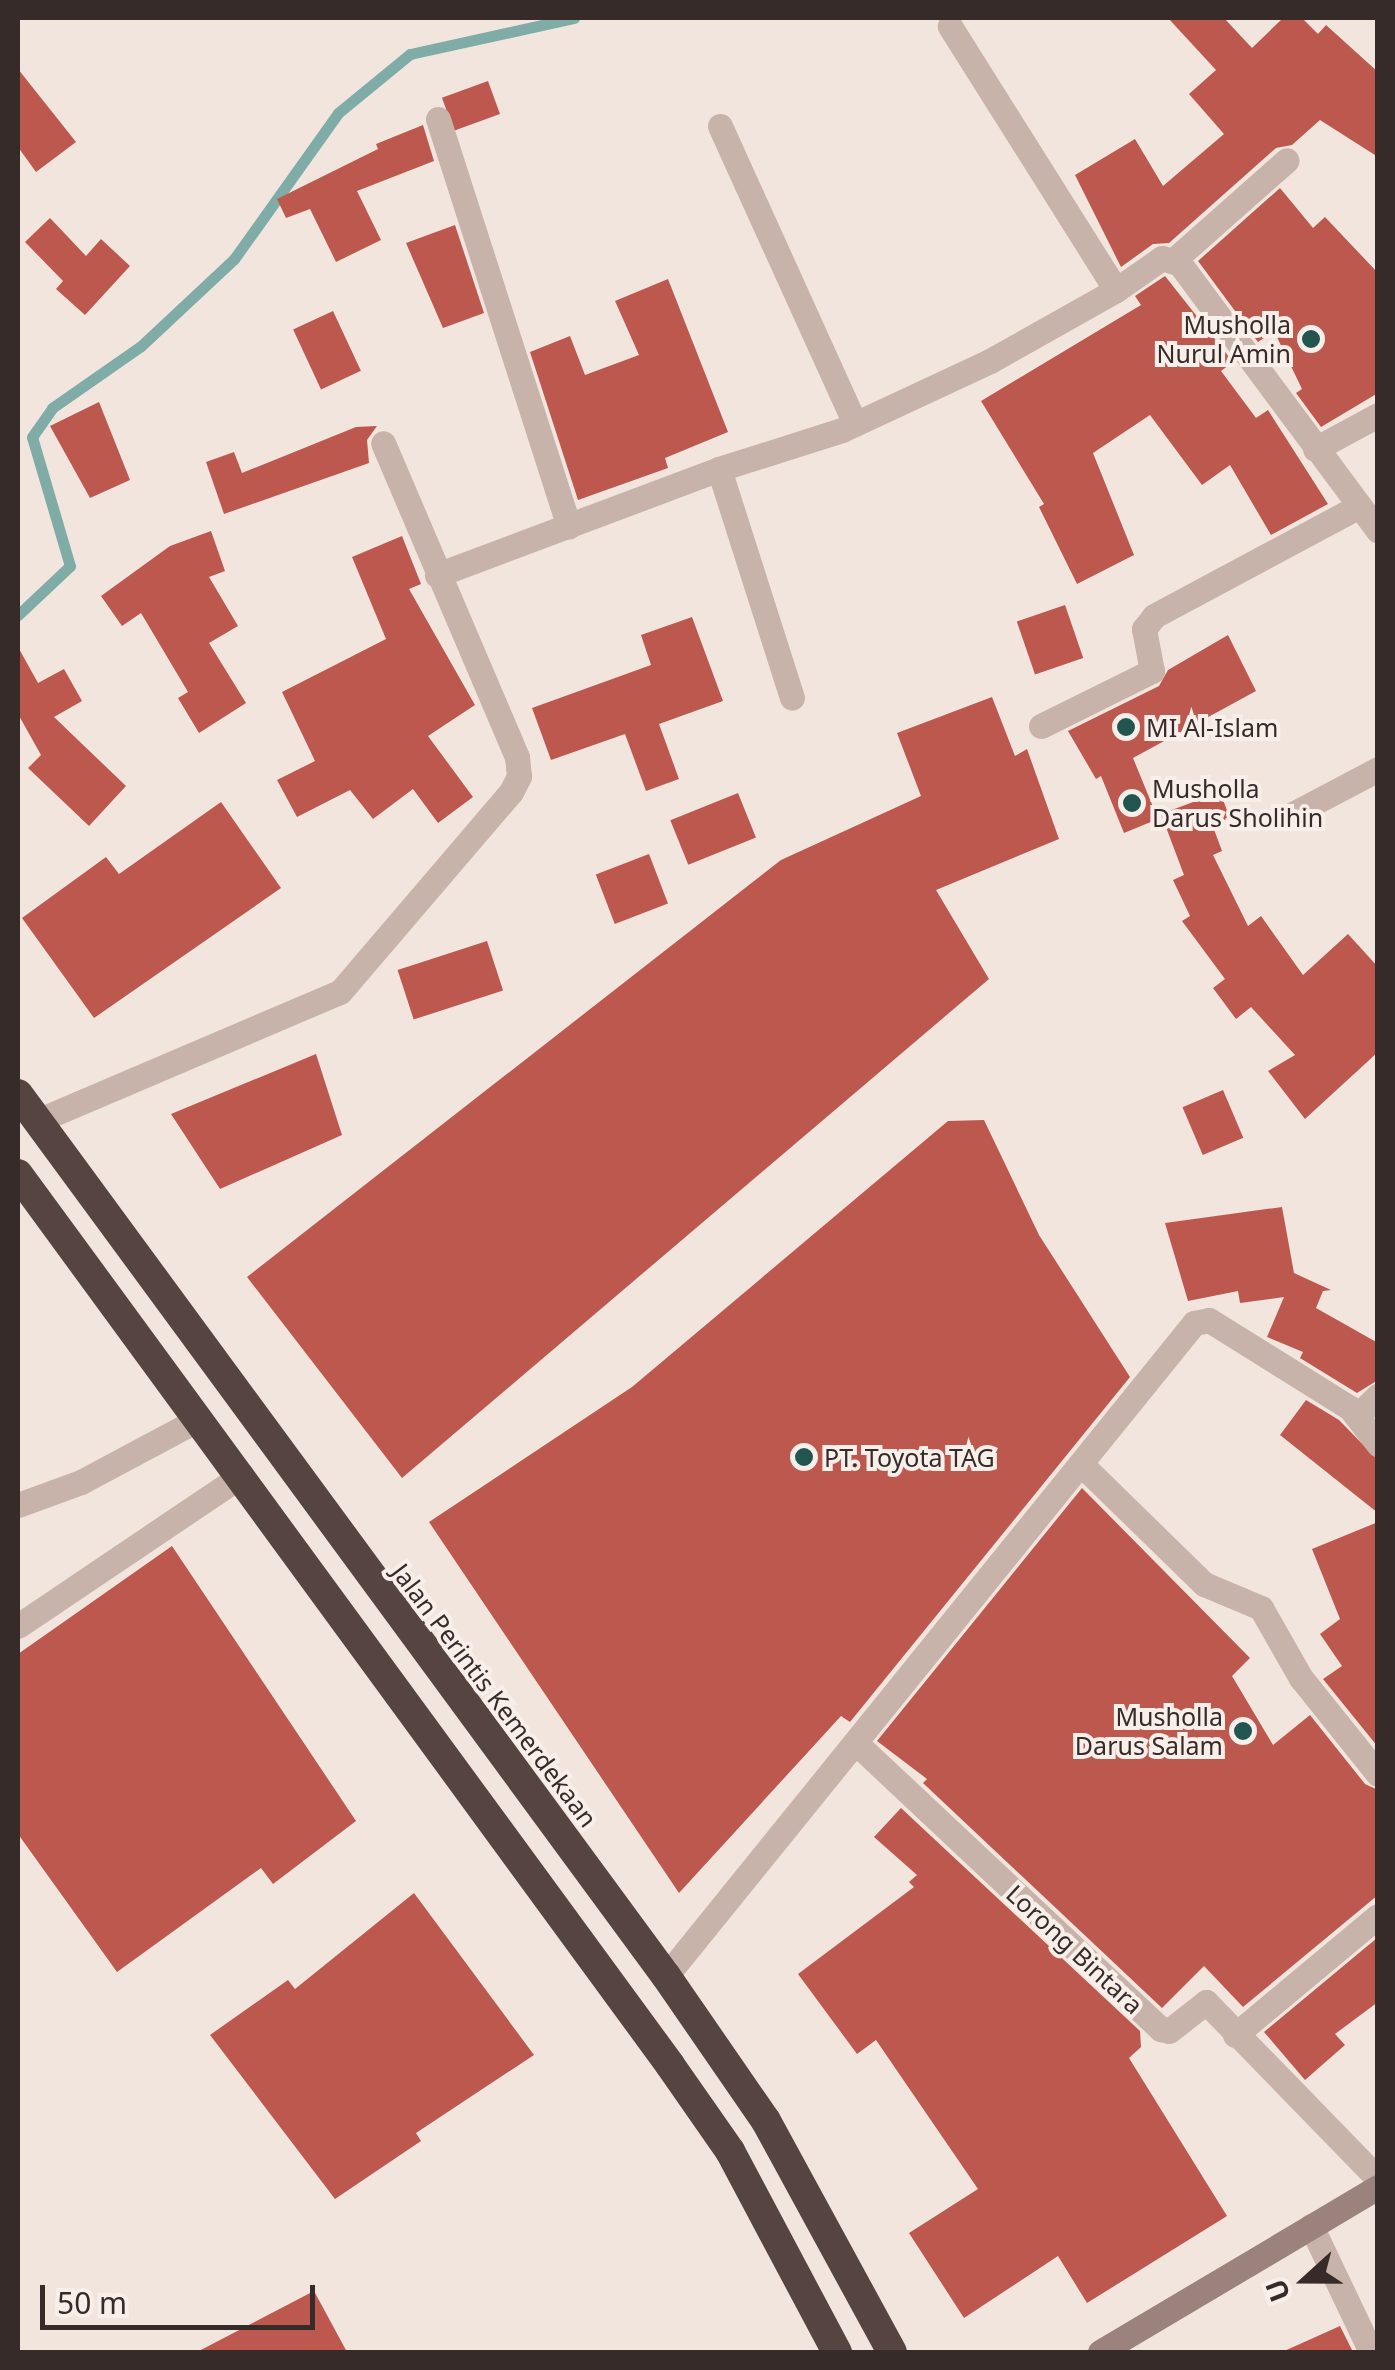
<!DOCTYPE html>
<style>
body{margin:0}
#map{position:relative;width:1395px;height:2370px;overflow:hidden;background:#f1e5de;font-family:"Noto Sans",sans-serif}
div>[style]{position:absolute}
.stream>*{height:11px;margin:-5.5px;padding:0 5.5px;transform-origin:5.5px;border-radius:5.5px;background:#7faca6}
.building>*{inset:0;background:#bd584f;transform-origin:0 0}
.street>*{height:25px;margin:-12.5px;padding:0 12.5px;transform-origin:12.5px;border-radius:12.5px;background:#c8b3aa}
.secondary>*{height:25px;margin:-12.5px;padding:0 12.5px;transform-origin:12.5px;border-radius:12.5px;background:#9c827c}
.highway>*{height:30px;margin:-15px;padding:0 15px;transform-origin:15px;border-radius:15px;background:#564441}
.dots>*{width:28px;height:28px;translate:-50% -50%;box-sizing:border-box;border:5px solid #f8efea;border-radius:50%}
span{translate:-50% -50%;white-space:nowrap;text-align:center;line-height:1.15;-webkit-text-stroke:8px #f8efea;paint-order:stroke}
.poi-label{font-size:25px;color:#362b29}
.right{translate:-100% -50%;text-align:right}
.left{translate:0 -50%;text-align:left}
.street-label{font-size:25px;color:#362b29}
.frame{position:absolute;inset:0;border:20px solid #362b29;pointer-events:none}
.north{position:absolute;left:1255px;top:2230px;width:100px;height:100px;-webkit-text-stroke:8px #f8efea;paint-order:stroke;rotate:249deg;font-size:28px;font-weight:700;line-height:40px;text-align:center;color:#362b29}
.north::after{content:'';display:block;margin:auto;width:35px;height:45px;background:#362b29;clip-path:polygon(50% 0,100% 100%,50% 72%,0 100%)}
.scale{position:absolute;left:40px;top:2285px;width:275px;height:45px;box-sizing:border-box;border:5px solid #362b29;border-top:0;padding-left:12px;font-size:30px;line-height:35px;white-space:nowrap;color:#362b29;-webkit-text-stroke:8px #f8efea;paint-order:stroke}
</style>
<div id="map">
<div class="stream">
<i style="left:18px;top:615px;width:71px;rotate:-43.3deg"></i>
<i style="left:70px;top:566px;width:134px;rotate:-106.4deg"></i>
<i style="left:32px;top:437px;width:35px;rotate:-55deg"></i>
<i style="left:52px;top:408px;width:108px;rotate:-34.9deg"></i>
<i style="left:141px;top:346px;width:127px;rotate:-43.1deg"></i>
<i style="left:234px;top:259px;width:179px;rotate:-54.5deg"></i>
<i style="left:338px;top:113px;width:93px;rotate:-39.3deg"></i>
<i style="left:410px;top:54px;width:168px;rotate:-12.4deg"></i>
</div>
<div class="building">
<i style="clip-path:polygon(1168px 18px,1224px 18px,1252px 48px,1283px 18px,1302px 18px,1318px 34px,1326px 25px,1378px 72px,1378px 157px,1320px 120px,1292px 145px,1276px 148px,1169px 243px,1153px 244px,1121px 267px,1075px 175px,1135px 139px,1163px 186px,1224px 134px,1189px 94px,1216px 70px)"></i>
<i style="clip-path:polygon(18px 69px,76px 142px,36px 172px,18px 147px)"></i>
<i style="left:488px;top:81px;width:35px;height:49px;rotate:70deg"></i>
<i style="clip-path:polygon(423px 125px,434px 161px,357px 191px,381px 240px,336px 262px,310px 209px,286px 218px,277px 199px,378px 149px,376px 144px)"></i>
<i style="clip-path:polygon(1280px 188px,1313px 228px,1325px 217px,1378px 273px,1378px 393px,1321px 427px,1296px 393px,1302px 389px,1274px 331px,1258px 342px,1198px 261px)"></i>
<i style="clip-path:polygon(50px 218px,86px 256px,101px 239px,130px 266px,85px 315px,56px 289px,63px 281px,25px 242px)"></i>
<i style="clip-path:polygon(455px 225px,484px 313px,443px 328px,406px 243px)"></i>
<i style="clip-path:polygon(1165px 276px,1233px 362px,1221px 371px,1256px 418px,1268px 410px,1328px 504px,1271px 535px,1230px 465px,1202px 485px,1150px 415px,1093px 453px,1134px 555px,1077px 584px,1039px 507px,1044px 504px,981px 401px,1141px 305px,1135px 296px)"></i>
<i style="clip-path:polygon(668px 279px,728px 432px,665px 458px,668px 468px,578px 500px,530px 352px,570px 336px,585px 375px,639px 355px,615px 301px)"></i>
<i style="left:333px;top:311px;width:66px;height:44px;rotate:65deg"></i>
<i style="clip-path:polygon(99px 402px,130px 480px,90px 498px,50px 426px)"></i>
<i style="clip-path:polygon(377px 426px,367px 440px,369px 463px,224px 514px,206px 462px,234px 452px,242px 473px,356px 427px)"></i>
<i style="clip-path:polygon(211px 531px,225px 571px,209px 577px,238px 626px,209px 643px,246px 703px,199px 733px,178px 698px,188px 692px,141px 613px,122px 626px,101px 596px,170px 546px)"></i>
<i style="clip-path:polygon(402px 536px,421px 584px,409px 589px,475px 705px,428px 736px,473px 797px,438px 823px,413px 789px,373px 819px,350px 790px,297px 817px,277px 780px,315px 761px,282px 692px,386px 639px,352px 557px)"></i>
<i style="left:1065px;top:605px;width:56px;height:51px;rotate:71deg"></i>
<i style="clip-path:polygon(692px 617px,723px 701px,659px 724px,679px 779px,646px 791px,625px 734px,551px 760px,532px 708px,651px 665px,641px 635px)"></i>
<i style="clip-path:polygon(1228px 635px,1256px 691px,1133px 758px,1158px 819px,1124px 833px,1101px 776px,1096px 779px,1068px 731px,1159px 686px,1168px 670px)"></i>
<i style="clip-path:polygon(18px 647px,38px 683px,64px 669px,82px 701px,54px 717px,126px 786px,89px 826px,28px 768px,41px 755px,18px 714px)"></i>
<i style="clip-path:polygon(992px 697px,1015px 756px,1027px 749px,1059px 839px,936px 890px,989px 979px,402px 1478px,247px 1277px,781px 860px,921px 796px,897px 733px)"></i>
<i style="clip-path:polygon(1220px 792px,1230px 818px,1212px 824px,1222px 851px,1213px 855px,1248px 926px,1261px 916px,1303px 975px,1348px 934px,1378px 967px,1378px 1052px,1305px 1119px,1268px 1071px,1295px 1055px,1251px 1007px,1236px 1019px,1213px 988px,1225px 979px,1182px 921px,1190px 916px,1173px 880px,1184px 875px,1161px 814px)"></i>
<i style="left:738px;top:793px;width:48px;height:73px;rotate:68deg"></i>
<i style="clip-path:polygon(221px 802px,281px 888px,94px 1018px,22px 918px,106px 857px,119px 874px)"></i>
<i style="left:649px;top:854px;width:53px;height:57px;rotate:69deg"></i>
<i style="left:487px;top:941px;width:52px;height:94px;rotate:72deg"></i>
<i style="clip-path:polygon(316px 1054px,342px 1135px,220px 1189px,171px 1114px)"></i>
<i style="left:1223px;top:1090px;width:52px;height:44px;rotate:67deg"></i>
<i style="clip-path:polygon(984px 1120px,1039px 1235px,1130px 1377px,850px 1722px,841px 1716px,679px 1893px,429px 1522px,632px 1387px,948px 1121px)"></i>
<i style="clip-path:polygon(1282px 1207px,1294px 1273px,1331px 1290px,1323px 1291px,1316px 1308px,1378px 1343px,1378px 1380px,1357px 1393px,1300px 1358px,1303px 1352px,1267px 1337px,1284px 1297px,1240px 1303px,1238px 1291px,1188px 1301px,1165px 1223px)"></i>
<i style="clip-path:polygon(1306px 1400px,1339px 1420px,1378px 1460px,1378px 1513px,1280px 1435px)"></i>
<i style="clip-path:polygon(1082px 1488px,1250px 1658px,1232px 1676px,1273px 1745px,1310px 1715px,1365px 1784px,1378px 1790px,1378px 1895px,1243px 2007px,1204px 1966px,1162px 2008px,923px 1783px,927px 1779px,877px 1741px)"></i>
<i style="clip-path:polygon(1378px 1522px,1378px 1747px,1323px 1679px,1342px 1666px,1320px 1634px,1340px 1619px,1312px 1549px)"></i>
<i style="clip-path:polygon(172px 1546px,356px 1821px,273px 1884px,261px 1868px,117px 1972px,18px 1834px,18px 1654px)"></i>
<i style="clip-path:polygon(901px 1808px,1140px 2031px,1141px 2047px,1129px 2058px,1227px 2216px,1087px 2303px,1058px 2256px,964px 2318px,909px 2233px,978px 2189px,876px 2040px,857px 2054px,798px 1974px,914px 1887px,909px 1882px,917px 1875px,874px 1837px)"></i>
<i style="clip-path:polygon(414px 1893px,534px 2055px,416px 2133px,421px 2141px,335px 2199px,210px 2035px,288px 1980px,295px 1989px)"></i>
<i style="clip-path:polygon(1377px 1938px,1378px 2002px,1335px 2034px,1345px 2045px,1305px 2080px,1264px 2032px)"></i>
<i style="clip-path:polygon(314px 2291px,347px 2352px,197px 2352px)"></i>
<i style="clip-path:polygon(1340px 2326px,1353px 2352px,1282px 2352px)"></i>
</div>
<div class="street">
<i style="left:438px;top:119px;width:428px;rotate:72.2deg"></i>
<i style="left:720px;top:126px;width:327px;rotate:65.6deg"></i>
<i style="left:1175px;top:259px;width:149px;rotate:-41.5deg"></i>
<i style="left:1116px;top:290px;width:56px;rotate:-34.8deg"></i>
<i style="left:1162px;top:258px;width:19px;rotate:18deg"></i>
<i style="left:1180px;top:264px;width:332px;rotate:53.4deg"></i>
<i style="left:1315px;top:449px;width:72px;rotate:-28.4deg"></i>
<i style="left:719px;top:469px;width:240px;rotate:72.3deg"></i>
<i style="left:437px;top:575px;width:301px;rotate:-20.6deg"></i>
<i style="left:719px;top:469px;width:129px;rotate:-17.6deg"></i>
<i style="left:842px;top:430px;width:163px;rotate:-25deg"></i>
<i style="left:990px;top:361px;width:145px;rotate:-29.4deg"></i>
<i style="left:1116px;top:290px;width:312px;rotate:-122.2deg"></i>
<i style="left:1041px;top:726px;width:124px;rotate:-26.4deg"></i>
<i style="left:1152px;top:671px;width:43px;rotate:-100.8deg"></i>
<i style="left:1144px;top:629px;width:16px;rotate:-52deg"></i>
<i style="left:1154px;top:616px;width:233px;rotate:-28.2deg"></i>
<i style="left:1289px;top:816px;width:101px;rotate:-27.8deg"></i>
<i style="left:37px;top:1121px;width:329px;rotate:-23.1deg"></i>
<i style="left:340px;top:992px;width:263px;rotate:-49.5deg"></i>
<i style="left:511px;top:792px;width:18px;rotate:-63deg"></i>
<i style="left:519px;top:776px;width:19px;rotate:-96deg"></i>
<i style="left:517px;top:757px;width:341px;rotate:-113.1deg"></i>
<i style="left:1358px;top:1415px;width:28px;rotate:-44deg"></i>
<i style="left:1081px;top:1464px;width:172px;rotate:44.3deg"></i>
<i style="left:1204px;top:1584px;width:62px;rotate:22.8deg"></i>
<i style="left:1261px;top:1608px;width:81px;rotate:60.3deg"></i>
<i style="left:1301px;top:1678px;width:123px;rotate:51.3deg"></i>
<i style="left:18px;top:1505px;width:67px;rotate:-20.1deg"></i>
<i style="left:81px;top:1482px;width:132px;rotate:-28.1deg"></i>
<i style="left:18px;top:1626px;width:270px;rotate:-34deg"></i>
<i style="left:856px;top:1743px;width:418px;rotate:43.2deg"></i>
<i style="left:1161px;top:2029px;width:8px;rotate:14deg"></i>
<i style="left:1169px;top:2031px;width:47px;rotate:-38.1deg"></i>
<i style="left:1206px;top:2002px;width:247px;rotate:45.8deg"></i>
<i style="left:666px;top:1976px;width:840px;rotate:-51.04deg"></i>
<i style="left:1194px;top:1323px;width:15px;rotate:-11deg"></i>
<i style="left:1209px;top:1320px;width:166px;rotate:32deg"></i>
<i style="left:1350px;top:1408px;width:46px;rotate:52.1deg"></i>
<i style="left:1235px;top:2035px;width:186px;rotate:-39.8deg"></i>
<i style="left:1311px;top:2226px;width:140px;rotate:64.5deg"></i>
</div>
<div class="secondary">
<i style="left:1100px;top:2352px;width:323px;rotate:-30.7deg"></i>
</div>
<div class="highway">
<i style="left:18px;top:1094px;width:1094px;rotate:53.7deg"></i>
<i style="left:666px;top:1976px;width:176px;rotate:55.4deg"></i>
<i style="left:766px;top:2121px;width:263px;rotate:61.4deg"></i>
<i style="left:18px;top:1174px;width:1104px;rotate:53.8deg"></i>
<i style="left:670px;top:2065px;width:105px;rotate:55.1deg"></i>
<i style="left:730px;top:2151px;width:228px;rotate:62deg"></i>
</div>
<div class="dots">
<i style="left:1311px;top:339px;background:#225550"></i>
<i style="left:1126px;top:727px;background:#225550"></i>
<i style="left:1132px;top:803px;background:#225550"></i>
<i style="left:804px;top:1457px;background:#225550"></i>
<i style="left:1243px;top:1731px;background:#225550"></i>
</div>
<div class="poi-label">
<span class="right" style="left:1291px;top:339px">Musholla<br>Nurul Amin</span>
<span class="left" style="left:1146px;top:727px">MI Al-Islam</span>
<span class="left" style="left:1152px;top:803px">Musholla<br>Darus Sholihin</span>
<span class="left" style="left:824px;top:1457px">PT. Toyota TAG</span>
<span class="right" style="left:1223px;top:1731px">Musholla<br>Darus Salam</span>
</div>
<div class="street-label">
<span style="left:495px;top:1695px;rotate:53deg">Jalan Perintis Kemerdekaan</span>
<span style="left:1075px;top:1949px;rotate:43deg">Lorong Bintara</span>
</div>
<div class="frame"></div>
<div class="north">U</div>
<div class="scale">50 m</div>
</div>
